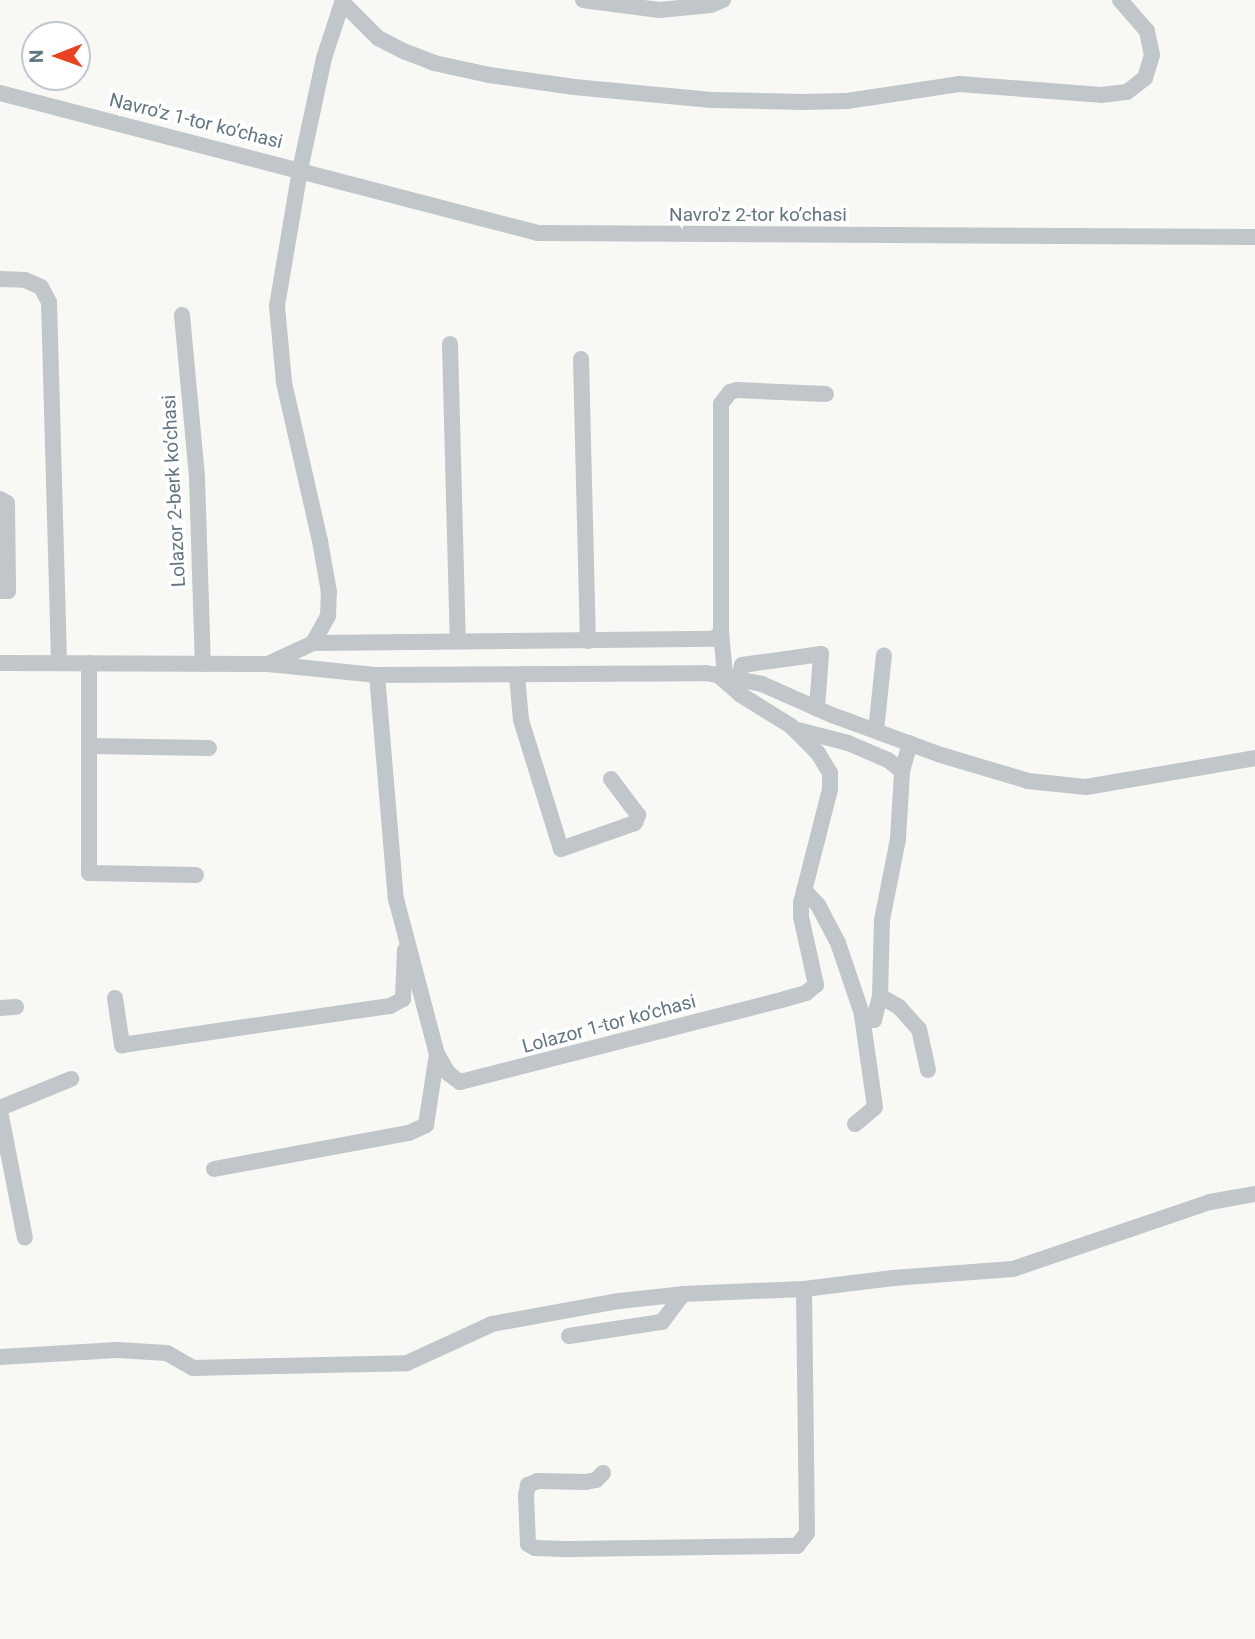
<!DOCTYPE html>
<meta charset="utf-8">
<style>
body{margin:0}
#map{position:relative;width:1255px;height:1639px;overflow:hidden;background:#f8f8f5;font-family:Roboto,sans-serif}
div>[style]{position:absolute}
.minor>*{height:16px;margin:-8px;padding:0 8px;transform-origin:8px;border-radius:8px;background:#c1c6ca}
span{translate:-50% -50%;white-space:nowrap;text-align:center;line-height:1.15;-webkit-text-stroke:7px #fff;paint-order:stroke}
.street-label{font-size:19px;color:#627681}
.north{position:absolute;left:21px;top:21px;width:70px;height:70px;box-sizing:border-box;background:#fff;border:2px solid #c0c8cd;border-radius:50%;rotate:269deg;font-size:19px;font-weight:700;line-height:28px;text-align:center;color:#627681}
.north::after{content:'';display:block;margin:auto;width:24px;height:32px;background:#ea4123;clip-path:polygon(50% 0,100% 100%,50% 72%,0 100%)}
</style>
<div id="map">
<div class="minor">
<i style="left:583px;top:0;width:77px;rotate:7.5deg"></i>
<i style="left:659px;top:10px;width:52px;rotate:-5.5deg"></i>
<i style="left:711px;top:5px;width:13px;rotate:-23deg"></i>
<i style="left:344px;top:4px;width:48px;rotate:45deg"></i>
<i style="left:378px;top:38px;width:31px;rotate:27deg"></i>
<i style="left:406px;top:52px;width:30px;rotate:21deg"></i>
<i style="left:434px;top:63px;width:56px;rotate:12.3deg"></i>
<i style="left:489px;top:75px;width:86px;rotate:8deg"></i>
<i style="left:574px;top:87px;width:138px;rotate:5.4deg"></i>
<i style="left:711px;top:100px;width:92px;rotate:1.2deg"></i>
<i style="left:803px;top:102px;width:44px;rotate:-1.3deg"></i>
<i style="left:847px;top:101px;width:113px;rotate:-8.6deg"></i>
<i style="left:959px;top:84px;width:142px;rotate:4.4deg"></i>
<i style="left:1101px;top:95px;width:26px;rotate:-7deg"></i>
<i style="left:1127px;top:92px;width:23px;rotate:-38deg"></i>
<i style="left:1145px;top:78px;width:24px;rotate:-73deg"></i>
<i style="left:1152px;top:55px;width:25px;rotate:-102deg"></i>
<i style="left:1147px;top:31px;width:41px;rotate:-131.1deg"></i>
<i style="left:0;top:93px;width:556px;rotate:14.59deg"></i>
<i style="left:538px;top:233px;width:717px;rotate:0.32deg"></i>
<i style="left:0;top:279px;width:25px;rotate:2deg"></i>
<i style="left:25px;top:280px;width:17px;rotate:24deg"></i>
<i style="left:41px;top:287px;width:17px;rotate:62deg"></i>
<i style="left:49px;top:302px;width:361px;rotate:88.4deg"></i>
<i style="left:182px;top:315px;width:163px;rotate:84.7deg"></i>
<i style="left:197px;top:477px;width:187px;rotate:88.2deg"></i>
<i style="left:450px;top:344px;width:297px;rotate:88.5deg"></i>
<i style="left:581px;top:359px;width:282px;rotate:88.6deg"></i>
<i style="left:0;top:499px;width:8px;rotate:30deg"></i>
<i style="left:7px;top:503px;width:88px;rotate:89.3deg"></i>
<i style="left:8px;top:591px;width:8px;rotate:180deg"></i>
<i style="left:721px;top:632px;width:42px;rotate:84.6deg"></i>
<i style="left:313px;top:643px;width:401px;rotate:-0.6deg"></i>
<i style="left:714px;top:639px;width:10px;rotate:-45deg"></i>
<i style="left:721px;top:632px;width:228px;rotate:-90deg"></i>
<i style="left:721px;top:404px;width:15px;rotate:-53deg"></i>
<i style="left:730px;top:392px;width:7px;rotate:-16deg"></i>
<i style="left:737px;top:390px;width:89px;rotate:2.6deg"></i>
<i style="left:0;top:663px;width:268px;rotate:0.2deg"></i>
<i style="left:268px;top:664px;width:110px;rotate:5.8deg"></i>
<i style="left:377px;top:675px;width:329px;rotate:-0.3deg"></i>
<i style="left:706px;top:673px;width:57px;rotate:11.1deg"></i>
<i style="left:762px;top:684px;width:77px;rotate:23.9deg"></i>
<i style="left:832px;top:715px;width:116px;rotate:20.2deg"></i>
<i style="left:941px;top:755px;width:91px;rotate:16.6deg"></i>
<i style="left:1028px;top:781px;width:58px;rotate:5.9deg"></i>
<i style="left:1086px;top:787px;width:171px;rotate:-9.7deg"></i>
<i style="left:89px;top:663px;width:210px;rotate:90deg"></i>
<i style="left:89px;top:873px;width:107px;rotate:1.1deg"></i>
<i style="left:270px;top:663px;width:47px;rotate:-24.9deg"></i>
<i style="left:313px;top:643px;width:31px;rotate:-61deg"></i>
<i style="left:328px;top:616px;width:24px;rotate:-88deg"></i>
<i style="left:329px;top:592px;width:52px;rotate:-100deg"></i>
<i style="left:320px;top:541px;width:163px;rotate:-102.8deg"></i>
<i style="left:284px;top:382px;width:76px;rotate:-95.3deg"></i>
<i style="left:277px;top:306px;width:138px;rotate:-80.4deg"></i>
<i style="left:300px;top:170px;width:115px;rotate:-77.9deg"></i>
<i style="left:324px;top:58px;width:61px;rotate:-71.9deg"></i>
<i style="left:377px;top:675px;width:225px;rotate:85.2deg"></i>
<i style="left:396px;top:899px;width:160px;rotate:75.2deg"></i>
<i style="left:437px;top:1054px;width:22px;rotate:60deg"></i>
<i style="left:448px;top:1073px;width:15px;rotate:37deg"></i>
<i style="left:460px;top:1082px;width:335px;rotate:-14.3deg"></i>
<i style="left:785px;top:999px;width:22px;rotate:-16deg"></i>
<i style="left:806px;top:993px;width:13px;rotate:-39deg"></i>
<i style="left:816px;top:985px;width:70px;rotate:-102.4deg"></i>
<i style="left:801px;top:917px;width:14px;rotate:-90deg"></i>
<i style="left:801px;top:903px;width:118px;rotate:-75.7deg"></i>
<i style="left:830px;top:789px;width:16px;rotate:-90deg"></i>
<i style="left:830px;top:773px;width:23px;rotate:-121deg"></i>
<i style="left:818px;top:753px;width:38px;rotate:-135deg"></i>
<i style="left:791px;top:726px;width:59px;rotate:-148.2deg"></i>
<i style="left:741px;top:695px;width:32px;rotate:-139deg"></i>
<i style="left:517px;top:676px;width:44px;rotate:84.8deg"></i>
<i style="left:521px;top:720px;width:135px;rotate:72.8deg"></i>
<i style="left:561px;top:849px;width:78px;rotate:-19.4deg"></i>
<i style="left:635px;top:823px;width:9px;rotate:-69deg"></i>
<i style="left:638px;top:815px;width:45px;rotate:-126.9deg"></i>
<i style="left:739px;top:677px;width:12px;rotate:-76deg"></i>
<i style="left:742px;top:665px;width:80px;rotate:-7.9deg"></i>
<i style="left:821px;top:654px;width:55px;rotate:94.2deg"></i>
<i style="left:794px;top:729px;width:56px;rotate:14.5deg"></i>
<i style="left:848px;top:743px;width:43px;rotate:23deg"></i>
<i style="left:888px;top:760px;width:18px;rotate:38deg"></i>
<i style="left:876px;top:731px;width:76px;rotate:-84deg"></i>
<i style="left:90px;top:746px;width:119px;rotate:1deg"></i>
<i style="left:804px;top:890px;width:21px;rotate:47deg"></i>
<i style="left:818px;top:905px;width:43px;rotate:62.2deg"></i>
<i style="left:838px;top:943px;width:81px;rotate:71.3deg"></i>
<i style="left:864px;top:1020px;width:10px"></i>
<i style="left:874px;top:1020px;width:25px;rotate:-76deg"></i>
<i style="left:880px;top:996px;width:76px;rotate:-88.5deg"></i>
<i style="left:882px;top:920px;width:83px;rotate:-78.8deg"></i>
<i style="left:898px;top:839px;width:68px;rotate:-86.6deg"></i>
<i style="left:902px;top:771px;width:29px;rotate:-74deg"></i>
<i style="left:880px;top:996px;width:22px;rotate:30deg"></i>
<i style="left:899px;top:1007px;width:30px;rotate:48deg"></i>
<i style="left:919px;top:1029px;width:42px;rotate:77.6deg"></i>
<i style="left:115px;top:998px;width:48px;rotate:81.5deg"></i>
<i style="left:122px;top:1045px;width:271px;rotate:-8.3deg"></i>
<i style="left:390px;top:1006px;width:15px;rotate:-28deg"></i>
<i style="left:403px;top:999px;width:49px;rotate:-87.7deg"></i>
<i style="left:0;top:1008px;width:16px;rotate:-4deg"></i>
<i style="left:0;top:1108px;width:77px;rotate:-22.2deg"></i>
<i style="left:0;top:1111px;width:129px;rotate:78.9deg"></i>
<i style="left:855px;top:1124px;width:26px;rotate:-40deg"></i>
<i style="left:875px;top:1107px;width:92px;rotate:-98.1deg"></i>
<i style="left:214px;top:1169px;width:198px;rotate:-10.5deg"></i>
<i style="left:409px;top:1133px;width:19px;rotate:-25deg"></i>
<i style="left:426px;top:1125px;width:72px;rotate:-81.2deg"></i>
<i style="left:569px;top:1336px;width:94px;rotate:-8.6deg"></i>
<i style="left:662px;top:1322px;width:35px;rotate:-53deg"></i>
<i style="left:0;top:1357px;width:117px;rotate:-3.4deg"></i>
<i style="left:117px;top:1350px;width:50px;rotate:3.4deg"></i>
<i style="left:167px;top:1353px;width:30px;rotate:30deg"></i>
<i style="left:193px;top:1368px;width:214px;rotate:-1.3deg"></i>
<i style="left:407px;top:1363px;width:94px;rotate:-24.6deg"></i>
<i style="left:492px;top:1324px;width:129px;rotate:-10.3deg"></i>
<i style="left:619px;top:1301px;width:64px;rotate:-6.2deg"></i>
<i style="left:683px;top:1294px;width:121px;rotate:-2.4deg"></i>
<i style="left:804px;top:1289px;width:90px;rotate:-7deg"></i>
<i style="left:893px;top:1278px;width:120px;rotate:-4.3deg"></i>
<i style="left:1013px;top:1269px;width:208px;rotate:-18.8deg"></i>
<i style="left:1210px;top:1202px;width:46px;rotate:-10.1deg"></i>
<i style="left:603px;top:1473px;width:10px;rotate:135deg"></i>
<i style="left:596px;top:1480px;width:10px;rotate:169deg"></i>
<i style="left:586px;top:1482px;width:48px;rotate:-178.8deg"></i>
<i style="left:538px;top:1481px;width:11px;rotate:158deg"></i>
<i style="left:528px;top:1485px;width:10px;rotate:101deg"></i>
<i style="left:526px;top:1495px;width:49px;rotate:87.7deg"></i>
<i style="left:528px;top:1544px;width:8px;rotate:30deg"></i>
<i style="left:535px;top:1548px;width:36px;rotate:2deg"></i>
<i style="left:571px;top:1549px;width:226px;rotate:-0.8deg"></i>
<i style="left:797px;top:1546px;width:16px;rotate:-52deg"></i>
<i style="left:807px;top:1533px;width:244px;rotate:-90.7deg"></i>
</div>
<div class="street-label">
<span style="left:196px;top:121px;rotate:14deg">Navro'z 1-tor ko‘chasi</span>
<span style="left:758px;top:215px">Navro'z 2-tor koʼchasi</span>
<span style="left:174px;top:491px;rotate:-93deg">Lolazor 2-berk koʼchasi</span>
<span style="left:609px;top:1024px;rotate:-15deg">Lolazor 1-tor ko‘chasi</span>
</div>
<div class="north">N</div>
</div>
